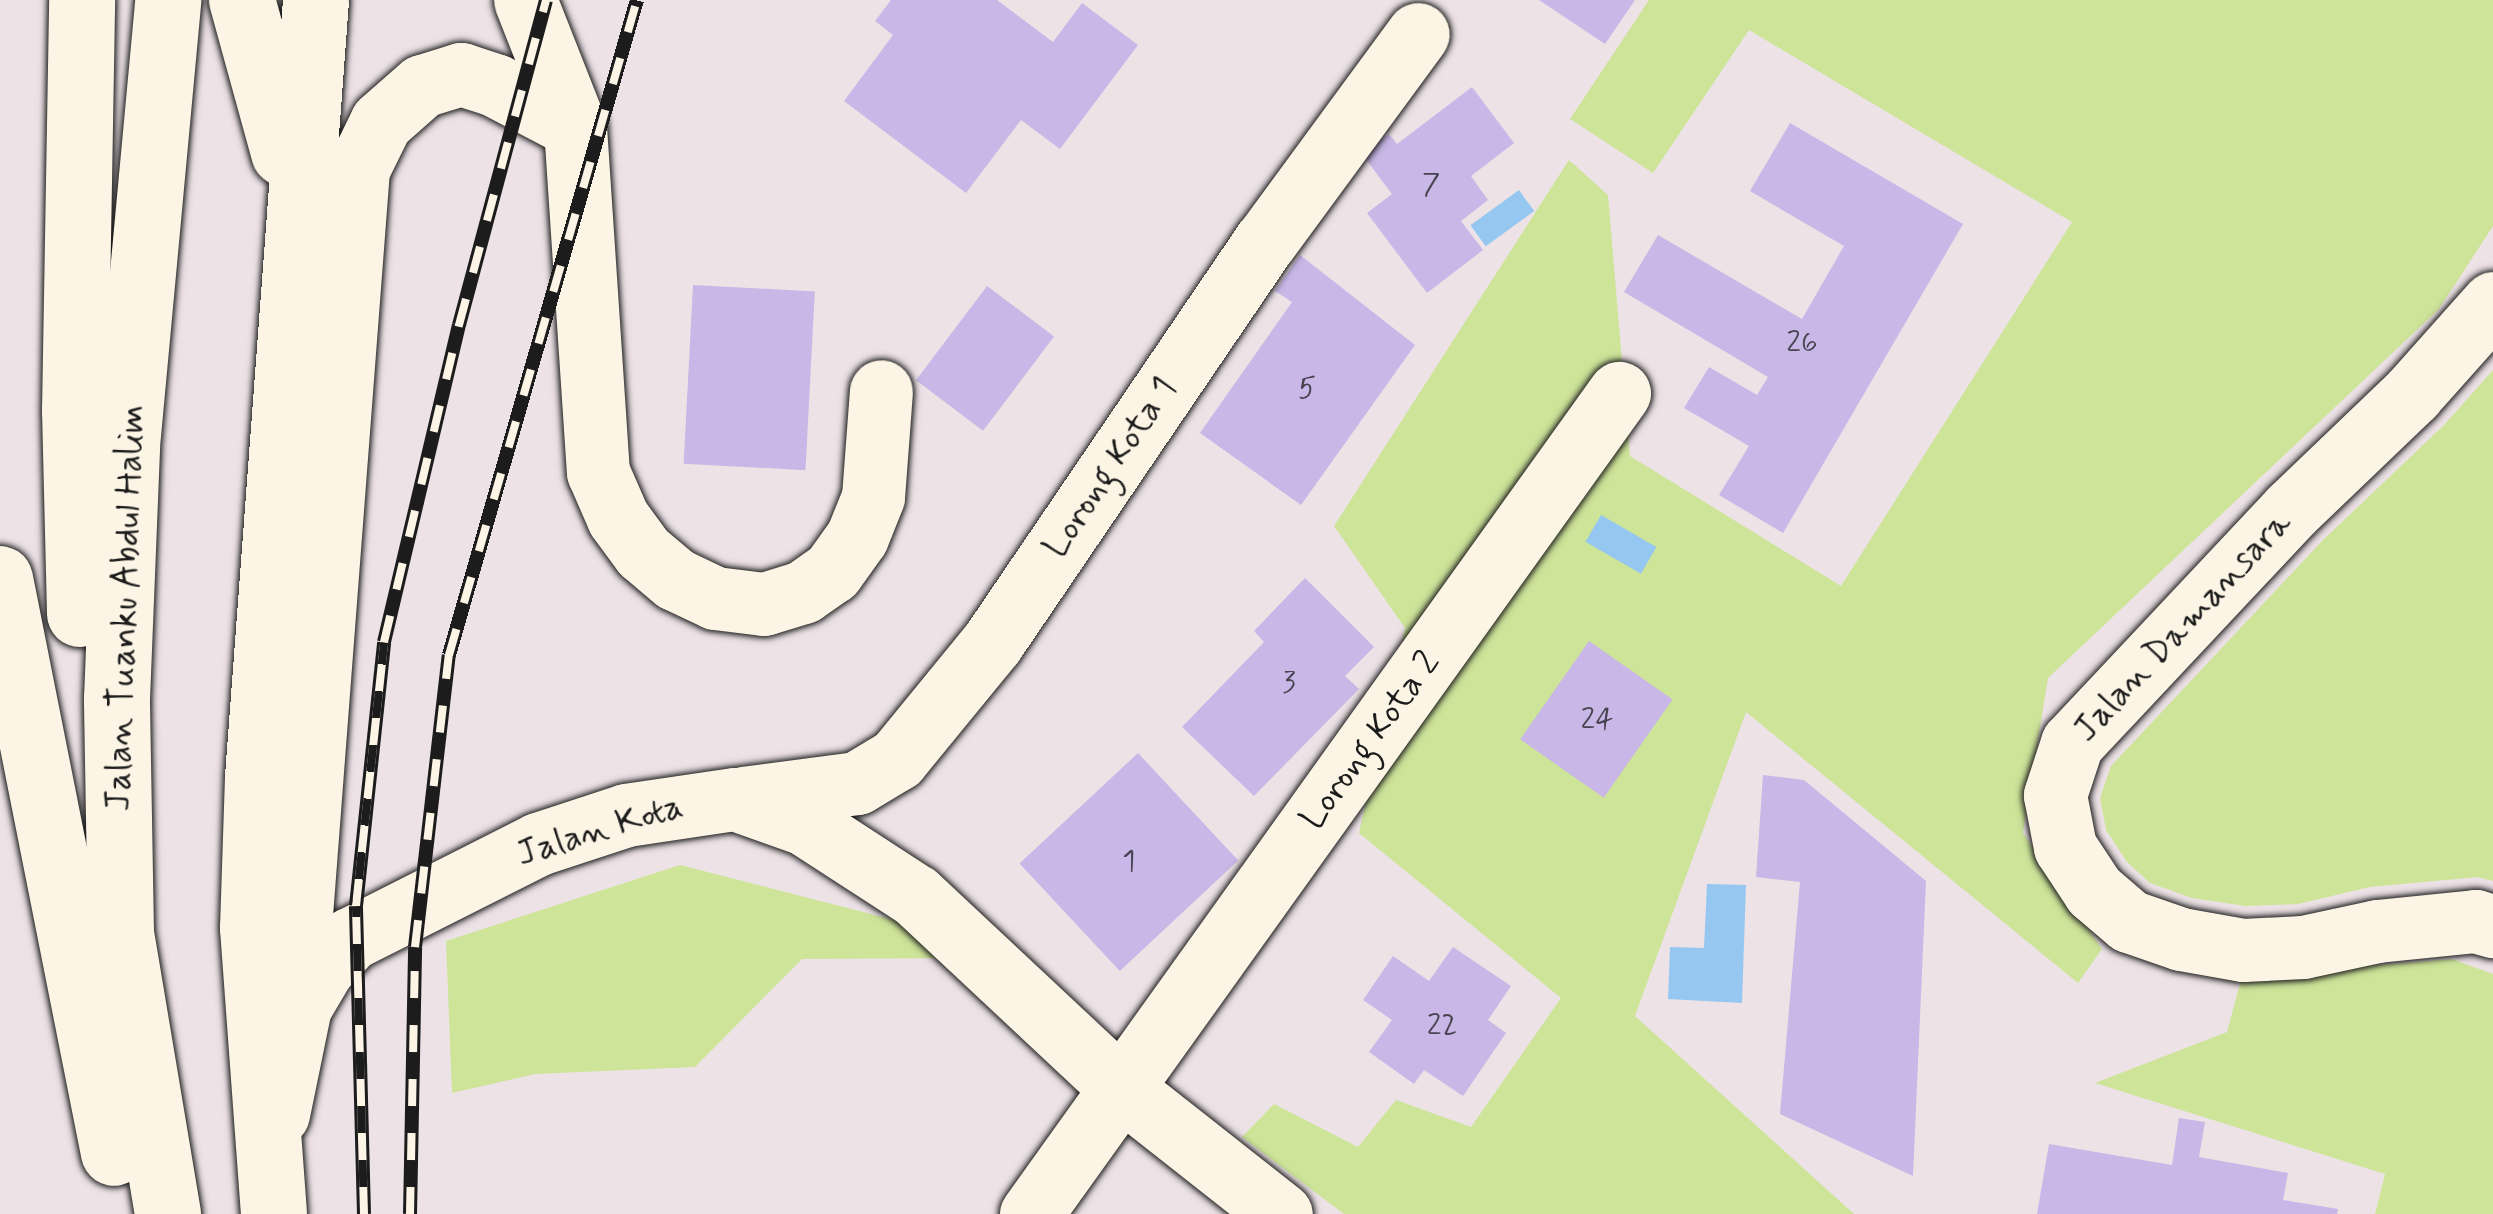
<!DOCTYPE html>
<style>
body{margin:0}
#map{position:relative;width:2493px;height:1214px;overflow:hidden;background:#ede2e6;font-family:Mynerve,sans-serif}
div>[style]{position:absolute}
.green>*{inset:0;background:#cee499}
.water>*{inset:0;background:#95c7f1;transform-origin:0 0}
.building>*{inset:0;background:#c9b7e7;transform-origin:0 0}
.roads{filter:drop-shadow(0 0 3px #1c1c1c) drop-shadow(0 0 3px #1c1c1c)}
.minor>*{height:63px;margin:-31.5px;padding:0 31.5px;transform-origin:31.5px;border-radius:31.5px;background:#fcf5e5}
.major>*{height:66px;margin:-33px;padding:0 33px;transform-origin:33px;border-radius:33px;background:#fcf5e5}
.rail>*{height:14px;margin-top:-7px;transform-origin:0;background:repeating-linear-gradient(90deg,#fcf5e5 0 27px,#1c1c1c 0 54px);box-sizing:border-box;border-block:3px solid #1c1c1c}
span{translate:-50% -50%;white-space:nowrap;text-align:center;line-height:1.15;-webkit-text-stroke:9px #fcf5e5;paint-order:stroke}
.number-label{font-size:30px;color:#47434f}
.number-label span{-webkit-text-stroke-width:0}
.street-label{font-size:36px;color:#1c1c1c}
</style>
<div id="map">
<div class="green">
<i style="clip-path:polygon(1649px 0,2493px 0,2493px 226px,2439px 309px,2048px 678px,2023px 833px,2102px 949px,2078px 983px,1746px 712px,1635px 1016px,1854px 1214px,1344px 1214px,1242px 1137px,1274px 1104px,1358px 1147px,1396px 1100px,1471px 1127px,1561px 998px,1359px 833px,1405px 628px,1334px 526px,1569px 160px,1608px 195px,1630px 456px,1841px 586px,2072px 222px,1749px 30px,1653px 173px,1570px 119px)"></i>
<i style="clip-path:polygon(2493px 370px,2493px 881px,2478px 877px,2370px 887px,2298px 904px,2245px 906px,2192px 898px,2150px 883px,2127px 862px,2106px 830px,2100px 798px,2111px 766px,2322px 541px,2444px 425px)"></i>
<i style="clip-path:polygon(680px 865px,894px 920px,958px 958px,802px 959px,695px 1067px,535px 1074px,452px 1093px,446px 941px)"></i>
<i style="clip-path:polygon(2452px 959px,2493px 974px,2493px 1214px,2375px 1214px,2385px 1174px,2095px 1083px,2227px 1032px,2242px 976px)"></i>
</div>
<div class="water">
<i style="left:1519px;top:190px;width:26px;height:60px;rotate:54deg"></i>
<i style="left:1601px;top:515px;width:64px;height:31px;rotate:30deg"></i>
<i style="clip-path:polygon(1707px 884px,1746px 885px,1742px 1003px,1668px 999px,1670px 947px,1704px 948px)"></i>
</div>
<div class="building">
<i style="clip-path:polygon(891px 0,997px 0,1053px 42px,1082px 3px,1138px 45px,1060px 149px,1021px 120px,966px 193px,844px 101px,893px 35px,875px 21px)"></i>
<i style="clip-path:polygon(1539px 0,1635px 0,1605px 44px)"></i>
<i style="clip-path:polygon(1472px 87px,1514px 143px,1471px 176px,1488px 200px,1461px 221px,1483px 250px,1427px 293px,1367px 213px,1392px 194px,1362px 154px,1389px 134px,1397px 144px)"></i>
<i style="clip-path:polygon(1790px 123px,1963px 224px,1783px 533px,1719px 495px,1749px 446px,1684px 408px,1709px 367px,1757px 395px,1768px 377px,1624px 292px,1658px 235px,1802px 319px,1844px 246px,1750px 191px)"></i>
<i style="clip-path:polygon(1300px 255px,1415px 345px,1301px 505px,1200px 433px,1292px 302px,1275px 291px)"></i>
<i style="left:693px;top:285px;width:122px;height:179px;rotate:3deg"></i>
<i style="left:987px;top:286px;width:84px;height:118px;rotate:37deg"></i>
<i style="clip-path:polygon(1305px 578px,1374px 647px,1345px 676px,1359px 689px,1254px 796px,1182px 727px,1264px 642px,1254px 631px)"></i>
<i style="left:1589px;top:641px;width:102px;height:120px;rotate:35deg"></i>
<i style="left:1138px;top:753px;width:147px;height:162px;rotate:47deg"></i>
<i style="clip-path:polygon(1763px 775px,1804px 780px,1926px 881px,1913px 1176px,1780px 1114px,1800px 882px,1756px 877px)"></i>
<i style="clip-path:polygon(1453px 947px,1511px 986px,1488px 1020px,1506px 1033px,1463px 1096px,1424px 1070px,1414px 1084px,1369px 1052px,1392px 1020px,1363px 1000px,1393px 956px,1429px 981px)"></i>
<i style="clip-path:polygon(2179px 1118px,2205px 1122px,2199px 1157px,2288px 1173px,2283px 1200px,2338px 1209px,2337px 1214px,2037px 1214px,2049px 1144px,2172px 1165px)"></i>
</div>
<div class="roads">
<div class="minor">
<i style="left:525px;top:0;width:136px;rotate:68.5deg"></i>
<i style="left:575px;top:127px;width:346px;rotate:86.2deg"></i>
<i style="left:598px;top:472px;width:50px;rotate:66.5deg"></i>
<i style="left:618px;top:518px;width:42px;rotate:53.7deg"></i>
<i style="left:643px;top:552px;width:42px;rotate:40.2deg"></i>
<i style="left:675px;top:579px;width:44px;rotate:25.4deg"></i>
<i style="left:715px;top:598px;width:49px;rotate:7deg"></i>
<i style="left:764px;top:604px;width:41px;rotate:-17.1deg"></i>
<i style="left:803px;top:592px;width:35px;rotate:-35deg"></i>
<i style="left:832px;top:572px;width:43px;rotate:-54.5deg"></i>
<i style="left:857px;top:537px;width:43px;rotate:-68.2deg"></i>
<i style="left:873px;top:497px;width:106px;rotate:-85.7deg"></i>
<i style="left:2493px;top:303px;width:122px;rotate:131.7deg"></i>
<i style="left:2412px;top:394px;width:168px;rotate:136.2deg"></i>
<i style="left:2291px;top:510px;width:320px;rotate:133.2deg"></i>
<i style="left:2072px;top:743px;width:55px;rotate:108.1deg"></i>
<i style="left:2055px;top:795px;width:53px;rotate:79.1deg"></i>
<i style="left:2065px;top:847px;width:53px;rotate:56.6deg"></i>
<i style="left:2094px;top:891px;width:46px;rotate:40.6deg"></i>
<i style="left:2129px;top:921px;width:55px;rotate:19.1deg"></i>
<i style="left:2181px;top:939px;width:63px;rotate:10.1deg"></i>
<i style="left:2243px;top:950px;width:60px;rotate:-2.9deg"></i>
<i style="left:2303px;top:947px;width:76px;rotate:-12.2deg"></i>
<i style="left:2377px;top:931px;width:99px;rotate:-5.8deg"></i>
<i style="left:2475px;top:921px;width:19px;rotate:16deg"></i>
<i style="left:743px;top:798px;width:115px;rotate:-7.5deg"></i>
<i style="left:857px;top:783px;width:47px;rotate:-31deg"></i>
<i style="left:897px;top:759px;width:150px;rotate:-50.7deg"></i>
<i style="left:992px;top:643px;width:485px;rotate:-55.8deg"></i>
<i style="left:1265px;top:242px;width:258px;rotate:-53.7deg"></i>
<i style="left:300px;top:1007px;width:79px;rotate:-90deg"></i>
<i style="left:300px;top:928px;width:761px;rotate:-85.63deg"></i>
<i style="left:358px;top:169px;width:52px;rotate:-63.9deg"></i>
<i style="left:381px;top:122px;width:55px;rotate:-41.3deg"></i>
<i style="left:422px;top:86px;width:41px;rotate:-17.1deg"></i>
<i style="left:461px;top:74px;width:36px;rotate:18deg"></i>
<i style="left:495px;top:85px;width:90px;rotate:27.7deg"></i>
<i style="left:278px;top:1114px;width:109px;rotate:-78.4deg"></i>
<i style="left:300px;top:1007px;width:45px;rotate:-59.5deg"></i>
<i style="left:323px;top:968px;width:40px;rotate:-47deg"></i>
<i style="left:350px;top:939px;width:211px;rotate:-26.8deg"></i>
<i style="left:538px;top:844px;width:93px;rotate:-18.2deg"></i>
<i style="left:626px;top:815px;width:110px;rotate:-8.4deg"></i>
<i style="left:735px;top:799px;width:74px;rotate:19.7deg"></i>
<i style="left:805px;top:824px;width:132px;rotate:33deg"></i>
<i style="left:916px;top:896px;width:282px;rotate:43.1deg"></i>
<i style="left:1122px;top:1089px;width:202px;rotate:38.2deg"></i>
<i style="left:1031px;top:1214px;width:1010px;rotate:-54.39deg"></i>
</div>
<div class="major">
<i style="left:242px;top:0;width:159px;rotate:74.6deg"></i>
<i style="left:0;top:579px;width:585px;rotate:78.77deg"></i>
<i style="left:80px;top:614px;width:203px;rotate:-91.4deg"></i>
<i style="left:75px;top:411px;width:411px;rotate:-89deg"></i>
<i style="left:168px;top:1214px;width:285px;rotate:-99.5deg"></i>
<i style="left:121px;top:933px;width:234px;rotate:-91deg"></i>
<i style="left:117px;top:699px;width:253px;rotate:-87.7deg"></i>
<i style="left:127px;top:446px;width:448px;rotate:-84.7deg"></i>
<i style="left:274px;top:1214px;width:287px;rotate:-94.2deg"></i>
<i style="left:253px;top:928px;width:151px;rotate:-88.1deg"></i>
<i style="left:258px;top:777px;width:779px;rotate:-85.73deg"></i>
</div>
</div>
<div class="rail">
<i style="left:364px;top:1214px;width:308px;rotate:-91.5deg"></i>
<i style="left:356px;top:906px;width:265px;rotate:-83.9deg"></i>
<i style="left:384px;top:642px;width:326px;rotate:-76.7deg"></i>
<i style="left:459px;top:325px;width:336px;rotate:-75deg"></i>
<i style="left:410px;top:1214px;width:267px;rotate:-88.9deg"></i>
<i style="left:415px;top:947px;width:294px;rotate:-83.4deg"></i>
<i style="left:449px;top:655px;width:681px;rotate:-73.99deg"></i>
</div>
<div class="number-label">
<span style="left:1431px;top:185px">7</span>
<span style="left:1802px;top:343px">26</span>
<span style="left:1307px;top:389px">5</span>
<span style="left:1289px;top:683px">3</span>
<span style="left:1597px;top:720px">24</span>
<span style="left:1129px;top:862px">1</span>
<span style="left:1442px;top:1026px">22</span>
</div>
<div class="street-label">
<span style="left:1111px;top:468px;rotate:-56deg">Lorong Kota 1</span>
<span style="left:126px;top:608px;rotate:-88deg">Jalan Tuanku Abdul Halim</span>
<span style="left:2183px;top:627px;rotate:-47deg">Jalan Damansara</span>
<span style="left:1371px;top:741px;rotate:-54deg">Lorong Kota 2</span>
<span style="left:600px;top:831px;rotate:-17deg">Jalan Kota</span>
</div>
</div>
